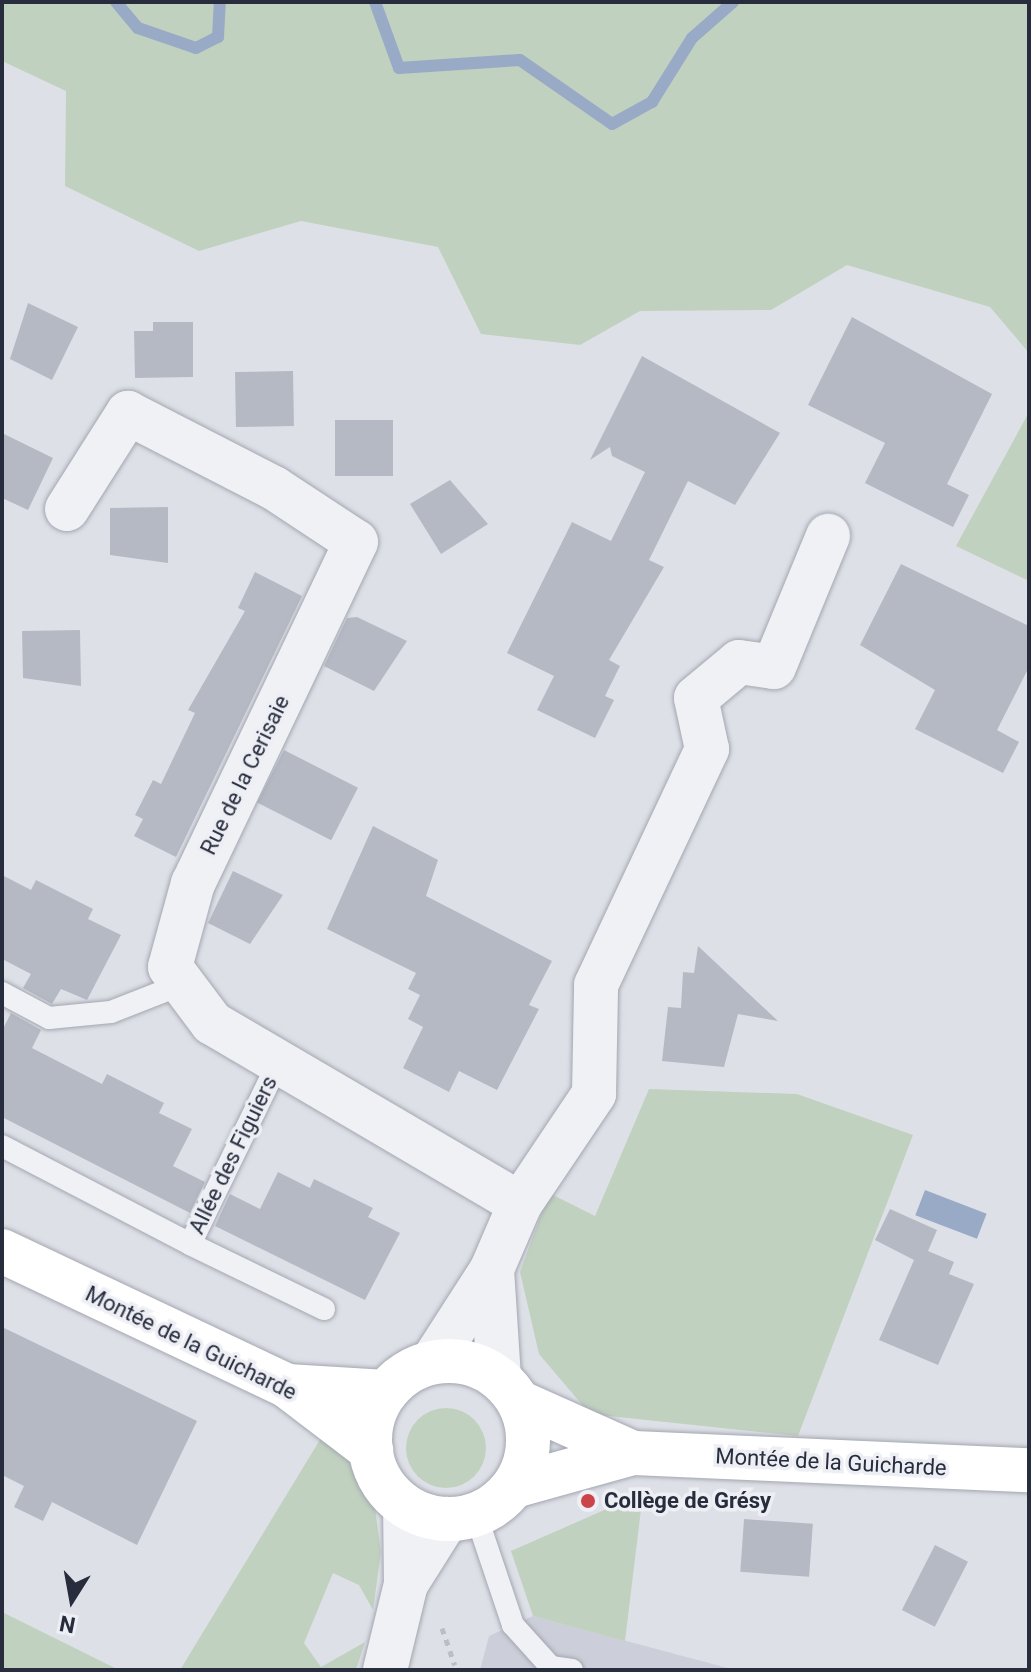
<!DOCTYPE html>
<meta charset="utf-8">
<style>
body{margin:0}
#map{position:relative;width:1031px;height:1672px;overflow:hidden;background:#dee0e7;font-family:Roboto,sans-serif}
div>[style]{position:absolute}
.built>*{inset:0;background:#cccfd9}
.green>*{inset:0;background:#c1d1bf}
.round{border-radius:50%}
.water>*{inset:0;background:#99aac7;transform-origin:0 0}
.stream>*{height:12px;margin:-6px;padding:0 6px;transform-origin:6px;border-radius:6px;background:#99aac7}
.building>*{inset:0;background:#b5b9c4;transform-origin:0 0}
.path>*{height:5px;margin-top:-2.5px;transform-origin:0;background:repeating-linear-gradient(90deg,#bcbec5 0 6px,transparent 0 12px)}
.roads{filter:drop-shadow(0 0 2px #a3a7b1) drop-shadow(0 0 2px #a3a7b1)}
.lane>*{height:22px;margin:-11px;padding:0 11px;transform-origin:11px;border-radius:11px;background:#f0f1f5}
.street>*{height:44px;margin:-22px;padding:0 22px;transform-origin:22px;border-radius:22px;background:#f0f1f5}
.secondary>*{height:44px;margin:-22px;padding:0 22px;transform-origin:22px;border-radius:22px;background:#fff}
.secondary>.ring{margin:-22px;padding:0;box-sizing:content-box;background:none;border:44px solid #fff;border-radius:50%}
.dots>*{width:22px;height:22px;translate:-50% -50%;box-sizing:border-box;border:4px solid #edeff5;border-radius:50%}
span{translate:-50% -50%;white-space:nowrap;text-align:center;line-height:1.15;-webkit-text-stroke:7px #edeff5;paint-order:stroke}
.street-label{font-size:22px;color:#272d3d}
.poi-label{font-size:22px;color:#272d3d;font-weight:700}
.left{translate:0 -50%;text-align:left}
.frame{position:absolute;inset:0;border:4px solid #272d3d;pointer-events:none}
.north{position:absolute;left:32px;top:1560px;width:80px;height:80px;-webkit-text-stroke:6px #edeff5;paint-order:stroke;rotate:191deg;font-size:22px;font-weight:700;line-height:32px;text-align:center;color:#272d3d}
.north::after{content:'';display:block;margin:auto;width:28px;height:36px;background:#272d3d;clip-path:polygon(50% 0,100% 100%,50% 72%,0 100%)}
</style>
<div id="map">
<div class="built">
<i style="clip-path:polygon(533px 1616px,735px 1670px,480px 1670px,489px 1636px)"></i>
</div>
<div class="green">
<i style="clip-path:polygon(2px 2px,1029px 2px,1029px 353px,990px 307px,847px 265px,771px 310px,640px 311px,580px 345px,481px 334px,438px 247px,301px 221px,199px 251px,65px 186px,66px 91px,2px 61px)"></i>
<i style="clip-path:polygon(1029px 412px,1029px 581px,956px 546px)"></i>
<i style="clip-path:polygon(649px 1089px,797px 1094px,913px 1135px,798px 1436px,590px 1414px,539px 1354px,520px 1272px,549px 1193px,595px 1216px)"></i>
<i class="round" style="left:406px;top:1408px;width:80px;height:80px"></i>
<i style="clip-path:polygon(321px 1438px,347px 1444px,352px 1470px,374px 1501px,381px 1552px,373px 1610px,359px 1585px,333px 1573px,304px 1643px,321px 1667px,365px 1642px,356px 1670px,180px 1670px)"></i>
<i style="clip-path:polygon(643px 1493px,625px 1641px,533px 1616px,511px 1551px)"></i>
<i style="clip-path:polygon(2px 1612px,119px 1670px,2px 1670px)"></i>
</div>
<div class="water">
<i style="left:925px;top:1190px;width:66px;height:27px;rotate:21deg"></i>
</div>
<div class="stream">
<i style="left:116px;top:2px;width:34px;rotate:50deg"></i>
<i style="left:138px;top:28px;width:61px;rotate:19deg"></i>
<i style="left:196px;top:48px;width:25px;rotate:-27deg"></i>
<i style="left:218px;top:37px;width:35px;rotate:-87deg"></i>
<i style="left:375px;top:2px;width:70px;rotate:70deg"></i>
<i style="left:399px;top:68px;width:121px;rotate:-3.8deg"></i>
<i style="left:520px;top:60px;width:112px;rotate:34.8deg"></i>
<i style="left:612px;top:124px;width:46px;rotate:-28.8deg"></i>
<i style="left:652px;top:102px;width:75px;rotate:-58deg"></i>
<i style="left:692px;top:38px;width:55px;rotate:-41.3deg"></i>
</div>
<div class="building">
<i style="clip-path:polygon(28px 303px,78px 327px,52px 380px,10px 359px)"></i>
<i style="clip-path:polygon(852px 317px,992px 394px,947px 484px,969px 495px,953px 527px,865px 483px,885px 443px,808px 405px)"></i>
<i style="clip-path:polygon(153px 322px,193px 322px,193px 377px,135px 378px,134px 331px,153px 331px)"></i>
<i style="clip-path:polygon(642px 356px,780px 433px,735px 505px,688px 481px,649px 560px,664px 567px,609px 660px,620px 666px,605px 696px,614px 700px,595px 738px,537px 710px,554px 676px,507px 653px,572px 522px,611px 541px,645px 472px,612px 456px,610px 447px,590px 460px)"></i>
<i style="left:293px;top:371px;width:55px;height:58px;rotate:89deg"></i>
<i style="left:393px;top:420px;width:56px;height:58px;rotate:90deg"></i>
<i style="clip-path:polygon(2px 433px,53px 458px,28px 510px,2px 498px)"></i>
<i style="clip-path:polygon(450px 480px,488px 524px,441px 554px,410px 504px)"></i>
<i style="clip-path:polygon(168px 507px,168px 563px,110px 555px,110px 508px)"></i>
<i style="clip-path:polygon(901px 564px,1029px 626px,1029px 667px,997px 730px,1019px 742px,1003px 773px,915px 729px,935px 690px,860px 645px)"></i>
<i style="clip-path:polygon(255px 572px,302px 596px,176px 857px,134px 836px,143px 819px,135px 815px,153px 780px,161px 784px,195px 713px,188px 710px,245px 611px,238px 608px)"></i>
<i style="clip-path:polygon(357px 617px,407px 641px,374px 691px,324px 666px,347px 618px)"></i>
<i style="clip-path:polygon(80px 630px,81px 686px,23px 678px,22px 631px)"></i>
<i style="left:284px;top:750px;width:83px;height:59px;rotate:27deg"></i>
<i style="clip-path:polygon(373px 826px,438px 860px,426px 896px,552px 961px,529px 1005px,539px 1009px,497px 1090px,459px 1071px,449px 1092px,403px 1068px,423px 1027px,408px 1019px,420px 995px,408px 989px,416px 973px,327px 929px)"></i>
<i style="clip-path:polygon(233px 871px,283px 895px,250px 944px,208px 923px)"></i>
<i style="clip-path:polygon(2px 875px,31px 890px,36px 880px,93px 909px,88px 919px,121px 935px,87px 1000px,61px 989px,52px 1004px,23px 988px,31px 974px,2px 959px)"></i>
<i style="clip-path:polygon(698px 946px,778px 1021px,738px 1014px,724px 1067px,662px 1061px,668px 1007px,681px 1008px,683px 972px,694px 973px)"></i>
<i style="clip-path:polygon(11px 1013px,41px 1030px,32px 1048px,102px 1084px,107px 1074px,164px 1103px,159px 1113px,192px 1129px,173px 1166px,205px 1182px,190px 1213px,2px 1117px,2px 1031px)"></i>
<i style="clip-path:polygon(278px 1172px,310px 1188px,314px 1179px,373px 1208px,368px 1217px,400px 1233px,365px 1300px,215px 1226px,230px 1194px,260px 1209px)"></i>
<i style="clip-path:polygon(890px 1209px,937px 1230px,928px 1251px,954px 1262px,949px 1274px,974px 1284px,938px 1365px,879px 1340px,914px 1260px,875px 1240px)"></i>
<i style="clip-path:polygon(2px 1327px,197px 1421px,137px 1545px,52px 1502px,43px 1521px,14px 1507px,24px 1486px,2px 1475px)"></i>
<i style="left:744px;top:1519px;width:69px;height:53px;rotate:4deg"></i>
<i style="left:935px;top:1545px;width:37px;height:73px;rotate:27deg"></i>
</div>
<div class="path">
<i style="left:442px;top:1628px;width:39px;rotate:71deg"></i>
</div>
<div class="roads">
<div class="lane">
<i style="left:2px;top:993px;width:53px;rotate:28deg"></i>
<i style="left:49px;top:1018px;width:62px;rotate:-5.5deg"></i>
<i style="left:111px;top:1012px;width:76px;rotate:-21.5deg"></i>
<i style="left:279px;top:1061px;width:203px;rotate:115.9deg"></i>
<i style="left:190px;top:1244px;width:149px;rotate:25.9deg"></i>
<i style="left:2px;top:1146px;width:212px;rotate:27.5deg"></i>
<i style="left:476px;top:1515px;width:116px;rotate:71.4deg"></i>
<i style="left:513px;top:1625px;width:57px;rotate:47.9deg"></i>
<i style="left:551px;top:1667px;width:21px;rotate:8deg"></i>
</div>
<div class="street">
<i style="left:67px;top:509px;width:114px;rotate:-57.6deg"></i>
<i style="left:128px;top:413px;width:164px;rotate:27.2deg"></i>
<i style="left:274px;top:488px;width:98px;rotate:33.4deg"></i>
<i style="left:356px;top:542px;width:378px;rotate:115.5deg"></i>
<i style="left:193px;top:883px;width:87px;rotate:105.3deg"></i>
<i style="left:170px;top:967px;width:70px;rotate:53.1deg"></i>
<i style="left:212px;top:1023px;width:357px;rotate:30.4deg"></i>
<i style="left:433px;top:1361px;width:109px;rotate:-57.3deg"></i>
<i style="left:499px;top:1378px;width:109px;rotate:-93.7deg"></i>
<i style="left:492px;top:1269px;width:71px;rotate:-66.7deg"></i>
<i style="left:520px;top:1204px;width:133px;rotate:-56.1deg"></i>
<i style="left:594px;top:1094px;width:109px;rotate:-88.9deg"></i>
<i style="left:596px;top:985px;width:261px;rotate:-64.8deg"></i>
<i style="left:707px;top:749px;width:52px;rotate:-102.2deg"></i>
<i style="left:696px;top:698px;width:56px;rotate:-39.9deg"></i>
<i style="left:739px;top:662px;width:35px;rotate:8deg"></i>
<i style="left:774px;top:667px;width:142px;rotate:-67.6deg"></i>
<i style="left:406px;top:1584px;width:77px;rotate:-57.8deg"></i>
<i style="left:385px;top:1670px;width:89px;rotate:-76.3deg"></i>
<i style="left:406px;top:1584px;width:78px;rotate:-90.7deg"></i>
</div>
<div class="secondary">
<i style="left:2px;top:1251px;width:315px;rotate:25.3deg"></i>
<i style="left:287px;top:1386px;width:106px;rotate:37.3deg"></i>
<i class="ring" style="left:370px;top:1361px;width:114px;height:114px"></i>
<i style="left:287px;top:1386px;width:99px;rotate:3.5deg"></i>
<i style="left:519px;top:1402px;width:125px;rotate:24.1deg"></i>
<i style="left:514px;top:1486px;width:123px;rotate:-15.5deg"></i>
<i style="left:633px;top:1453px;width:396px;rotate:2.5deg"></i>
</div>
</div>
<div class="dots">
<i style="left:588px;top:1501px;background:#cb4449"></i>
</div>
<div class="street-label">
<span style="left:245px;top:775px;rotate:-64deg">Rue de la Cerisaie</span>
<span style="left:233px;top:1155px;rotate:-64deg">Allée des Figuiers</span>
<span style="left:191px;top:1343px;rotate:26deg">Montée de la Guicharde</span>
<span style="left:831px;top:1462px;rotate:3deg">Montée de la Guicharde</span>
</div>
<div class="poi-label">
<span class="left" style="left:604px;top:1501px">Collège de Grésy</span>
</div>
<div class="frame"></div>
<div class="north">N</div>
</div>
